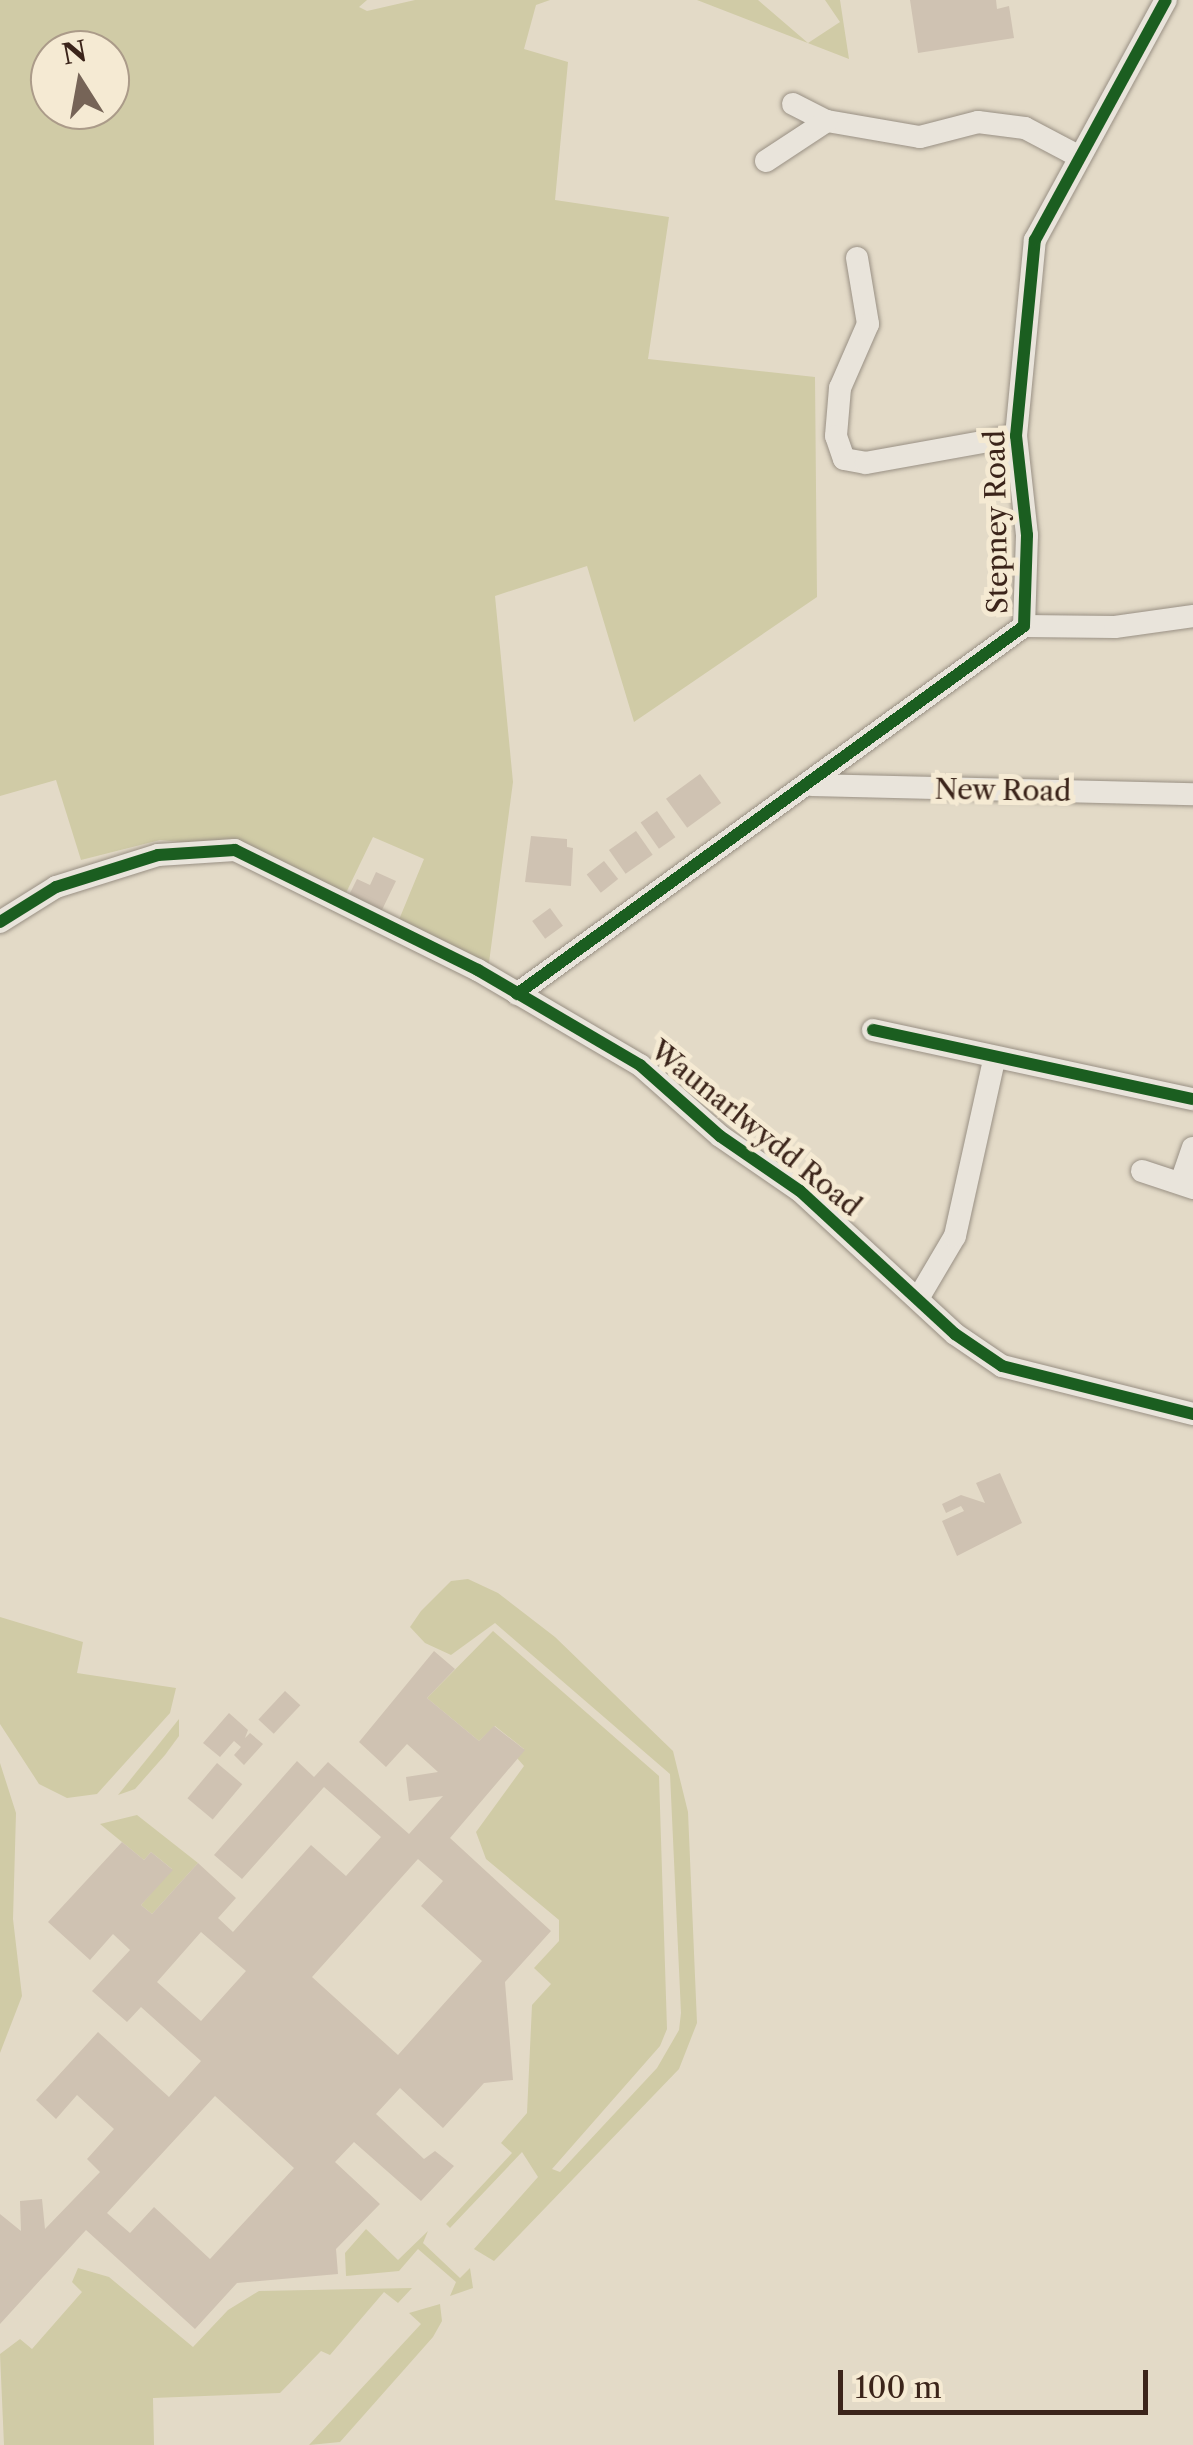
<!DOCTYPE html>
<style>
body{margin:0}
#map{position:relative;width:1193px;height:2445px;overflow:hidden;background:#e3dac7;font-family:"Libre Caslon Text",serif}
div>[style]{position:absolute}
.green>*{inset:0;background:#d0cba6}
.building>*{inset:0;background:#cfc2b2;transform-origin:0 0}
.roads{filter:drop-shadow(0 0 2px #999084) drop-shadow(0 0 2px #999084)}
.street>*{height:22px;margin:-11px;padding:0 11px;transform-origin:11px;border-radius:11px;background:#e9e4db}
.cycleway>*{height:12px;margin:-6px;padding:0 6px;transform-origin:6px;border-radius:6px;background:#1b5e20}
span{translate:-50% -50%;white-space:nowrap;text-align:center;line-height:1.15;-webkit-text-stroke:10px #f5ead3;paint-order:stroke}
.street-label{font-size:28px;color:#3b241a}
.north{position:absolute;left:30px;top:30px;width:100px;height:100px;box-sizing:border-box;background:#f5ead3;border:2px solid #ab9b89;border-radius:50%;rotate:349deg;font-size:28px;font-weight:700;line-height:40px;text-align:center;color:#3b241a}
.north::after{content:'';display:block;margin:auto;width:35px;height:45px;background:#766457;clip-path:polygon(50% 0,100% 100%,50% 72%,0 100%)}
.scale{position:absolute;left:838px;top:2370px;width:310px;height:45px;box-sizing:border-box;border:5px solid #3b241a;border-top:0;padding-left:12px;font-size:30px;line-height:35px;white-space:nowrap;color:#3b241a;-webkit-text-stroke:8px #f5ead3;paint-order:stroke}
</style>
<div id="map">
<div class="green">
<i style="clip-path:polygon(evenodd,0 0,367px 0,359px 7px,367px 11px,415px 0,550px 0,536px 5px,524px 49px,568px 62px,555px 200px,669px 217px,648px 359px,815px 377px,817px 597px,634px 722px,587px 566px,495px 596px,513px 782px,488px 970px,396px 927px,424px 859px,373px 837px,344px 897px,236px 847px,160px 840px,81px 860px,56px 780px,0 796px,0 0,50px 50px,110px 50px,110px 110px,50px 110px,50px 50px)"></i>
<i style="clip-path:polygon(697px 0,758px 0,808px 43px,840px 22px,825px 0,840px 0,849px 59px)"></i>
<i style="clip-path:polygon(468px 1579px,498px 1593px,555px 1637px,673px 1751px,688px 1812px,697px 2023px,679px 2069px,494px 2261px,474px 2249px,538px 2177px,522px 2152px,450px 2228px,446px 2224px,512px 2153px,501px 2143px,527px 2113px,532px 2005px,551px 1984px,534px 1968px,559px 1941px,559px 1920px,486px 1859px,476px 1832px,524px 1766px,517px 1758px,524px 1749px,495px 1726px,479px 1741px,427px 1698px,493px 1631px,659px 1776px,667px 2029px,660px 2046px,552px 2169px,560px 2172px,657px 2068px,679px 2030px,681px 2013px,670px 1774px,495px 1623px,451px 1655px,425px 1643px,410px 1627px,421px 1611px,451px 1581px)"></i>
<i style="clip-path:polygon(0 1617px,83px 1642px,77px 1673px,176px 1688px,170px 1713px,97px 1794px,67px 1798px,39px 1784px,0 1724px)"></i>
<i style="clip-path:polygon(179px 1719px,179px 1736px,165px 1755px,135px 1789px,118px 1795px)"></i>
<i style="clip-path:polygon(0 1763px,16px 1813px,13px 1919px,22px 1996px,0 2053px)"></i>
<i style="clip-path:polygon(137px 1815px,198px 1863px,152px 1914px,141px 1905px,172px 1869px,151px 1852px,144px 1860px,100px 1824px)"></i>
<i style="clip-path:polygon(366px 2229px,398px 2260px,428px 2231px,423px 2243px,460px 2278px,470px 2268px,473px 2288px,450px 2296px,456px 2282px,418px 2249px,399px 2271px,346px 2276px,345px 2253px)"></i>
<i style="clip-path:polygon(78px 2268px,109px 2277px,193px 2347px,228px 2310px,259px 2291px,412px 2288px,398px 2303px,384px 2292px,330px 2355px,321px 2351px,280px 2393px,153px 2398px,154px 2445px,4px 2445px,0 2354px,20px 2339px,32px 2349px,82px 2292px,72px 2282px)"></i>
<i style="clip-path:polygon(440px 2304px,442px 2321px,433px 2337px,340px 2442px,309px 2445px,421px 2324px,409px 2313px)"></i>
</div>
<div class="building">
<i style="clip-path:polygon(910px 0,996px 0,997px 9px,1009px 6px,1014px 38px,918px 53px)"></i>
<i style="left:700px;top:774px;width:36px;height:42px;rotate:54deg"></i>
<i style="left:657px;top:811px;width:32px;height:20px;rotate:55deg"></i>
<i style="left:636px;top:831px;width:29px;height:33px;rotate:55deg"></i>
<i style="clip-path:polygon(531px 836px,567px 839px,567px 847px,573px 848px,571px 886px,525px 882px)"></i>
<i style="left:604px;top:861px;width:23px;height:22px;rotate:52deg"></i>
<i style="clip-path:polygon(376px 872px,396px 881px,381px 912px,348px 897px,357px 879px,370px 885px)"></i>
<i style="left:550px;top:908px;width:22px;height:22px;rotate:54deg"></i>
<i style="clip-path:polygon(1000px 1473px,1022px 1523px,957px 1556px,942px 1521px,964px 1511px,961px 1506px,946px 1513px,942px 1504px,961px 1495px,985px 1503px,976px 1483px)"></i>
<i style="clip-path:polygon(evenodd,434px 1651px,455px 1669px,427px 1698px,479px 1741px,494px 1726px,525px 1750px,450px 1838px,551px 1931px,505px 1982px,513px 2080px,484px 2083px,443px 2128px,400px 2088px,376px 2114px,424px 2159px,435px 2151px,454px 2166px,421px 2201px,354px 2142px,335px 2162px,380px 2204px,336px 2249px,338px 2274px,237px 2283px,195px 2329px,86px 2230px,0 2324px,0 2214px,21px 2231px,20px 2201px,42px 2199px,45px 2229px,100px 2172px,87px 2159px,114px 2129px,77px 2095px,56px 2119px,36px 2100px,98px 2032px,169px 2097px,201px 2061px,141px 2007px,127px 2022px,92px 1991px,130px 1950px,113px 1934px,90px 1960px,48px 1922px,122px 1842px,144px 1860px,151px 1852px,173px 1870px,141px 1905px,152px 1914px,198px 1863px,236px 1898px,218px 1918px,233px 1932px,311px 1845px,346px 1876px,381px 1837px,324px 1787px,242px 1879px,214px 1855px,297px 1761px,314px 1777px,328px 1762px,409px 1834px,443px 1796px,409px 1801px,406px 1777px,438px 1772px,407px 1744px,386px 1767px,359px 1742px,434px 1651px,418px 1859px,443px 1881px,421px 1906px,482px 1961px,398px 2055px,312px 1977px,418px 1859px,434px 1651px,201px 1932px,246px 1971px,201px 2021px,157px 1982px,201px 1932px,434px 1651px,215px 2096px,294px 2168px,210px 2259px,154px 2207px,130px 2233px,107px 2213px,215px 2096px)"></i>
<i style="left:285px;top:1691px;width:21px;height:39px;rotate:43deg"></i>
<i style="clip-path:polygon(229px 1713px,248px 1730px,245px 1738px,250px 1733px,263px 1744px,244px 1765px,234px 1755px,241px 1747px,234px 1741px,220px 1757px,203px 1743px)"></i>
<i style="left:217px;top:1763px;width:33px;height:46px;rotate:40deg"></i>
</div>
<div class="roads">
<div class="street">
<i style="left:793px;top:104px;width:38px;rotate:27deg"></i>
<i style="left:827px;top:121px;width:94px;rotate:9.8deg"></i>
<i style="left:920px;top:137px;width:60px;rotate:-14.5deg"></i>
<i style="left:978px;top:122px;width:47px;rotate:7.3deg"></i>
<i style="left:1025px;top:128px;width:60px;rotate:27.8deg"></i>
<i style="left:766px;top:161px;width:73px;rotate:-33.3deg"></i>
<i style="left:857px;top:258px;width:67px;rotate:80.5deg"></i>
<i style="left:868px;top:324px;width:70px;rotate:113.6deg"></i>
<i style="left:840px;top:388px;width:48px;rotate:94.8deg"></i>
<i style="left:836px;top:436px;width:24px;rotate:71deg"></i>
<i style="left:844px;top:459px;width:22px;rotate:10deg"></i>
<i style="left:866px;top:463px;width:152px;rotate:-10.2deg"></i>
<i style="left:1024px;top:626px;width:91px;rotate:0.6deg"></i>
<i style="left:1115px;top:627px;width:79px;rotate:-8deg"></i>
<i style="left:812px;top:785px;width:381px;rotate:1.4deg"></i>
<i style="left:0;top:922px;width:66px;rotate:-32deg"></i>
<i style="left:56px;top:887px;width:107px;rotate:-17.4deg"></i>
<i style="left:158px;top:855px;width:77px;rotate:-3.7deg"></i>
<i style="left:235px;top:850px;width:271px;rotate:26.3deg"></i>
<i style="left:478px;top:970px;width:188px;rotate:30.4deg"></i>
<i style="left:640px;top:1065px;width:107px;rotate:41.6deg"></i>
<i style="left:720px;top:1136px;width:97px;rotate:34.5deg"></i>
<i style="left:800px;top:1191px;width:211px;rotate:42.7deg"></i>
<i style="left:955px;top:1334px;width:57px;rotate:34.2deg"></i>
<i style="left:1002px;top:1366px;width:197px;rotate:14.1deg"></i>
<i style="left:517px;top:994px;width:626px;rotate:-35.97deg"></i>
<i style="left:1024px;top:626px;width:91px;rotate:-88.1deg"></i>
<i style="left:1027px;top:535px;width:100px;rotate:-96.3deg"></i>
<i style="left:1016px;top:436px;width:197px;rotate:-84.5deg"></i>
<i style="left:1035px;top:240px;width:273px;rotate:-61.4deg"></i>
<i style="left:873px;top:1030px;width:327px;rotate:12.2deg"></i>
<i style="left:1142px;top:1171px;width:54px;rotate:18.4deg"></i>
<i style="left:1181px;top:1182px;width:36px;rotate:-71deg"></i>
<i style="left:919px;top:1297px;width:71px;rotate:-59.5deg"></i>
<i style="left:955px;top:1236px;width:180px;rotate:-77.5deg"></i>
</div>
</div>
<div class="cycleway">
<i style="left:0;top:922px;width:66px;rotate:-32deg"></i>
<i style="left:56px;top:887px;width:107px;rotate:-17.4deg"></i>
<i style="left:158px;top:855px;width:77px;rotate:-3.7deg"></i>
<i style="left:235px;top:850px;width:271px;rotate:26.3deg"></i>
<i style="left:478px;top:970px;width:188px;rotate:30.4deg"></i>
<i style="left:640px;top:1065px;width:107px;rotate:41.6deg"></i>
<i style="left:720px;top:1136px;width:97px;rotate:34.5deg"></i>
<i style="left:800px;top:1191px;width:211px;rotate:42.7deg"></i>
<i style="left:955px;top:1334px;width:57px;rotate:34.2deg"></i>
<i style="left:1002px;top:1366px;width:197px;rotate:14.1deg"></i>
<i style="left:517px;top:994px;width:626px;rotate:-35.97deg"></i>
<i style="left:1024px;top:626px;width:91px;rotate:-88.1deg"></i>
<i style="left:1027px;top:535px;width:100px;rotate:-96.3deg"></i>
<i style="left:1016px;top:436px;width:197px;rotate:-84.5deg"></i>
<i style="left:1035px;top:240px;width:273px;rotate:-61.4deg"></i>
<i style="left:873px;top:1030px;width:327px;rotate:12.2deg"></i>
</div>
<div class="street-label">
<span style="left:996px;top:522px;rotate:-91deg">Stepney Road</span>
<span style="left:1003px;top:790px;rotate:1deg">New Road</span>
<span style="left:756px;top:1128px;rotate:39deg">Waunarlwydd Road</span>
</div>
<div class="north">N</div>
<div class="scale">100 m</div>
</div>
